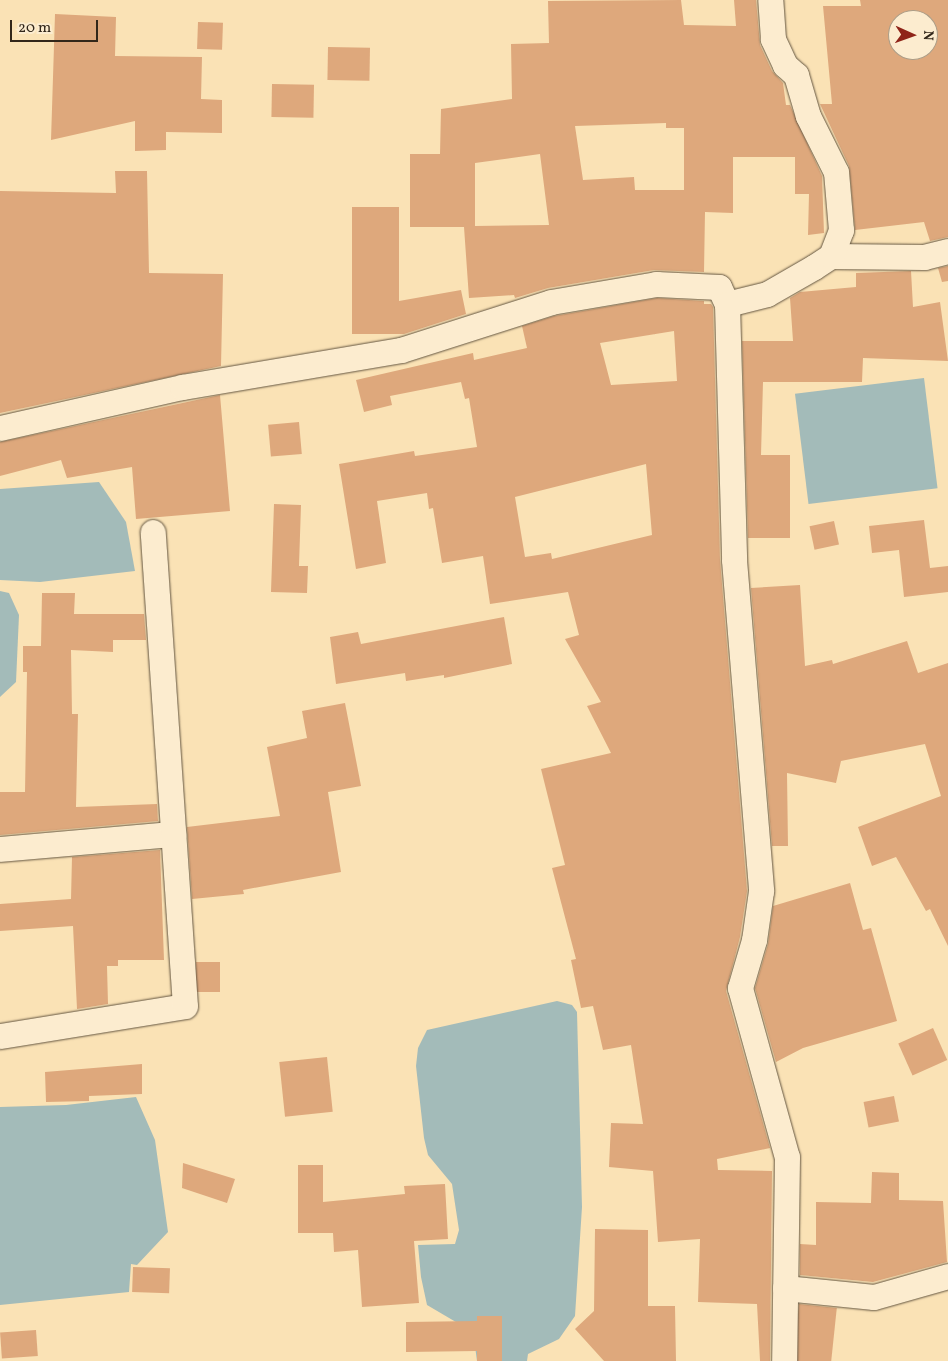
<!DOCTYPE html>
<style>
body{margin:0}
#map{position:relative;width:948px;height:1361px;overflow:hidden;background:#fae2b5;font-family:Vollkorn,serif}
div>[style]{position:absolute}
.water>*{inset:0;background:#a3bbb9;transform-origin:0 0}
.building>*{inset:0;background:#dea87c;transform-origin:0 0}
.roads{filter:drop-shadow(0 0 1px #645641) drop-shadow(0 0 1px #645641)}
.street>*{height:25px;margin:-12.5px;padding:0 12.5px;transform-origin:12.5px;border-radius:12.5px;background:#fceccf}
span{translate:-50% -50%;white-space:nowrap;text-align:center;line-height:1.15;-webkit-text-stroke:4.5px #fceccf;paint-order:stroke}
.north{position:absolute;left:888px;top:10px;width:50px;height:50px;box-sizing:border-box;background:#fceccf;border:1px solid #ab9d87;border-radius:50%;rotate:92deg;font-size:14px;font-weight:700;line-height:20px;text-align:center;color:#32271a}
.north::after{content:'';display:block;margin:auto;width:18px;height:22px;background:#8f2418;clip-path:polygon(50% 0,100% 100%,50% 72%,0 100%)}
.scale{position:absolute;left:10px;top:20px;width:88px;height:22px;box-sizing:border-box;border:2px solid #32271a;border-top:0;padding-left:6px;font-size:15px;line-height:18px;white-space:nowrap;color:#32271a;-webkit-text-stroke:4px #fceccf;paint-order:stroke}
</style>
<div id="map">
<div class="water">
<i style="left:924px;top:378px;width:111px;height:130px;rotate:83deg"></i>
<i style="clip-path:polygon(99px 482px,126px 522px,135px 571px,40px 582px,0 580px,0 489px)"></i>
<i style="clip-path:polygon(0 591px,9px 593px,19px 615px,16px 682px,0 697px)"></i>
<i style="clip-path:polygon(557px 1001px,572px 1005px,577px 1012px,582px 1207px,575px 1316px,559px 1339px,528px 1354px,527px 1361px,477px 1361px,474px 1339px,461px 1325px,427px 1305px,421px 1277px,418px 1245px,455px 1244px,459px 1230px,452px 1184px,428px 1155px,424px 1138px,416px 1066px,418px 1048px,427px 1030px)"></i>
<i style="clip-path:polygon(136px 1097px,155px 1140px,168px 1232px,137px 1265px,131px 1264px,129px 1292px,0 1305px,0 1107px,66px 1105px)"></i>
</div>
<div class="building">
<i style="clip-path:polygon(evenodd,681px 0,684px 25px,736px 26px,734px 0,756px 0,760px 45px,772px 71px,783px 83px,786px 105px,790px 105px,822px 176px,824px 233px,808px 235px,809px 194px,795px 194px,795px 157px,733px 157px,733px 213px,705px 212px,704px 272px,654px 270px,548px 288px,515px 298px,514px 295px,469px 298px,464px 227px,410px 227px,410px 154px,440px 154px,441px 109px,512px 99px,511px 44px,549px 43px,548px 1px,681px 0,666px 123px,666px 128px,684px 128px,684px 190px,635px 190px,634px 177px,583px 180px,575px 126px,666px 123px,681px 0,540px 154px,549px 225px,475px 226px,475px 163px,540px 154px)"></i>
<i style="clip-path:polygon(evenodd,860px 0,948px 0,948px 237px,930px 241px,924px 222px,855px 230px,849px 166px,820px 104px,832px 104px,823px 6px,861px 6px,860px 0,898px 20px,928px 20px,928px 50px,898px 50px,898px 20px)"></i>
<i style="clip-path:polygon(55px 14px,116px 17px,115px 56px,202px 57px,201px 99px,222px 100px,222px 133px,166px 132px,166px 150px,135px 151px,135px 121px,51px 140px)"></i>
<i style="left:198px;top:22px;width:25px;height:27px;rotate:2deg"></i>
<i style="left:328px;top:47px;width:42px;height:33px;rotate:1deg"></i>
<i style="left:272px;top:84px;width:42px;height:33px;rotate:1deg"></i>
<i style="clip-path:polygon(115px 171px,147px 171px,149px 273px,223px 274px,221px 366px,0 413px,0 191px,116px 193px)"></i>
<i style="clip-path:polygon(352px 207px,399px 207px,399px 301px,461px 290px,466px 314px,404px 334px,352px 334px)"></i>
<i style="clip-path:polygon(948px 266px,948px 281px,942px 282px,938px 268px)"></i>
<i style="clip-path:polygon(911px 271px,913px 307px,940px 302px,948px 361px,863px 358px,862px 382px,763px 382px,761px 455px,790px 455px,790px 538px,748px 538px,742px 341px,793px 341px,790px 298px,800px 292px,856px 287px,856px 273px)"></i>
<i style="clip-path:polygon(evenodd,657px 298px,704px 301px,704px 304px,711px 304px,713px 307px,720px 560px,747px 891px,740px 937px,726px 991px,770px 1148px,717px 1159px,718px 1170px,772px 1171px,770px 1361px,760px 1361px,757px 1304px,698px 1302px,700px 1239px,658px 1242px,653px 1171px,609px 1167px,611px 1123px,643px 1124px,631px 1045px,603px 1050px,593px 1006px,581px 1008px,571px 960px,576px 959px,552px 868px,565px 865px,541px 769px,611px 753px,587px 706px,601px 702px,565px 639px,579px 635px,568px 592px,490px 604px,483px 556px,442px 563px,433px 508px,429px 509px,427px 493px,377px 501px,386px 563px,356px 569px,339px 464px,414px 451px,415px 456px,477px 447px,469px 398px,465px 399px,461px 382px,390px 396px,392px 405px,364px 412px,356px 380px,473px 353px,474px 360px,527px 348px,522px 326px,554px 316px,657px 298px,674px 331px,677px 381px,611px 385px,600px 343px,674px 331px,657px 298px,646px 464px,652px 535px,552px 559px,551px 553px,525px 557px,515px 497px,646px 464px)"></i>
<i style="clip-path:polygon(220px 395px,230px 511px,136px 519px,132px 467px,67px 478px,61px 460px,0 476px,0 442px)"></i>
<i style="left:299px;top:422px;width:32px;height:31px;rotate:85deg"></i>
<i style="clip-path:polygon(274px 504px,301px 505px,299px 566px,308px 566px,307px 593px,271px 592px)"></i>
<i style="clip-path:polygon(924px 520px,930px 568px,948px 566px,948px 592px,904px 597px,899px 550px,872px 553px,869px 526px)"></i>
<i style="left:834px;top:521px;width:24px;height:25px;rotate:78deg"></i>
<i style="clip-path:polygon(800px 585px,805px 666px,832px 660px,833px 664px,907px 641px,918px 673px,948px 663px,948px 946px,930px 909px,926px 911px,896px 857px,872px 866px,858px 827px,941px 796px,925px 744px,841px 761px,836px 783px,787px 773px,788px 846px,772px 846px,751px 588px)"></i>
<i style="clip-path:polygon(42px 593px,75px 593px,74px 614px,144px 614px,146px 640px,113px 640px,113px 652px,71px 650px,72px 714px,78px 714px,76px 807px,157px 804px,158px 821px,0 835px,0 792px,25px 792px,27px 672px,23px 672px,23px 646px,41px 646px)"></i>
<i style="clip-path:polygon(504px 617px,512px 664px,444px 678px,444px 675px,406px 681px,405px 673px,336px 684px,330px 637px,358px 632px,361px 644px)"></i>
<i style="clip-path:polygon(345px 703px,361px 786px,328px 792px,341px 872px,243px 890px,244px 894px,192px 899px,187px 827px,280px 816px,267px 747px,307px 738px,302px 711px)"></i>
<i style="clip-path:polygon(160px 850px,164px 960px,118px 960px,118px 966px,107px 966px,108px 1004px,77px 1009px,73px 926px,0 931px,0 904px,71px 899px,72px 857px)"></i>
<i style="clip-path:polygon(850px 883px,863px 930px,871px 928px,897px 1021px,803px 1048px,776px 1062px,755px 988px,768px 944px,773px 906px)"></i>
<i style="left:196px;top:962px;width:24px;height:30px"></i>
<i style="left:933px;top:1028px;width:35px;height:38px;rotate:66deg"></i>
<i style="left:327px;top:1057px;width:55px;height:48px;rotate:84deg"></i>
<i style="clip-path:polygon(142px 1064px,142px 1094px,89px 1096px,89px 1101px,46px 1102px,45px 1072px)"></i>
<i style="left:894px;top:1096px;width:26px;height:31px;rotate:79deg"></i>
<i style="clip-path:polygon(183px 1163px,235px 1179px,227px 1203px,182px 1188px)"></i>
<i style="clip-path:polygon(298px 1165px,323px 1165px,323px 1202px,405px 1194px,404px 1186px,445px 1184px,448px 1239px,414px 1241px,419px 1303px,362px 1307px,358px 1250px,334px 1252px,333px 1233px,298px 1233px)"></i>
<i style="clip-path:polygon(872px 1172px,899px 1173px,899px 1200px,943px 1201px,947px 1262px,873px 1282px,800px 1275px,800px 1244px,816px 1245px,816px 1202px,871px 1203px)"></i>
<i style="clip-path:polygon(595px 1229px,648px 1230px,648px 1306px,675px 1306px,676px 1361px,604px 1361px,575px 1329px,594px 1311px)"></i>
<i style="left:133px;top:1267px;width:37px;height:25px;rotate:2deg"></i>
<i style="left:799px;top:1304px;width:38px;height:57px;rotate:6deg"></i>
<i style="clip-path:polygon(477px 1316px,502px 1316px,502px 1361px,477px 1361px,477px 1351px,406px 1352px,406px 1322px,477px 1321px)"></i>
<i style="left:36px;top:1330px;width:26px;height:36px;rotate:86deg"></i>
</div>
<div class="roads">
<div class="street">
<i style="left:831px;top:256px;width:93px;rotate:0.6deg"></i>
<i style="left:924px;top:257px;width:25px;rotate:-14deg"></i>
<i style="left:727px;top:304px;width:41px;rotate:-14deg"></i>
<i style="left:767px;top:294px;width:54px;rotate:-29.9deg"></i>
<i style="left:814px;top:267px;width:20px;rotate:-33deg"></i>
<i style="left:831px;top:256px;width:28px;rotate:-69deg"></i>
<i style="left:841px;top:230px;width:58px;rotate:-94.9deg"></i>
<i style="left:836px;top:172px;width:63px;rotate:-116.6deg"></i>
<i style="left:808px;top:116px;width:43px;rotate:-106.3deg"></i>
<i style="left:796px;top:75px;width:15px;rotate:-138deg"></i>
<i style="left:785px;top:65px;width:29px;rotate:-115deg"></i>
<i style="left:773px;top:39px;width:39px;rotate:-94deg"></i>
<i style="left:0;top:428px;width:187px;rotate:-12.7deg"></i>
<i style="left:182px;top:387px;width:222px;rotate:-9.6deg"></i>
<i style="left:401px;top:350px;width:157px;rotate:-17.7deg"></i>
<i style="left:551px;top:302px;width:107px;rotate:-9.7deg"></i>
<i style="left:656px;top:284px;width:63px;rotate:2.7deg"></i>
<i style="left:719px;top:287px;width:19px;rotate:65deg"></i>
<i style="left:727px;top:304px;width:256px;rotate:88.4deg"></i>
<i style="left:734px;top:560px;width:332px;rotate:85.3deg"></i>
<i style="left:761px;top:891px;width:49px;rotate:98.1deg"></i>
<i style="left:754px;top:940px;width:50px;rotate:106.3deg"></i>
<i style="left:740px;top:988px;width:175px;rotate:74.5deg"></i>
<i style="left:787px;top:1157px;width:204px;rotate:90.8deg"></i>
<i style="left:0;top:849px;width:174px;rotate:-5deg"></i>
<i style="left:0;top:1036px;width:187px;rotate:-9.2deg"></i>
<i style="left:185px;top:1006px;width:475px;rotate:-93.9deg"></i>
<i style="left:785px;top:1288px;width:89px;rotate:5.8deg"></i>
<i style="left:874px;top:1297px;width:77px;rotate:-15.8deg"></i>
</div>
</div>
<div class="north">N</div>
<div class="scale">20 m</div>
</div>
